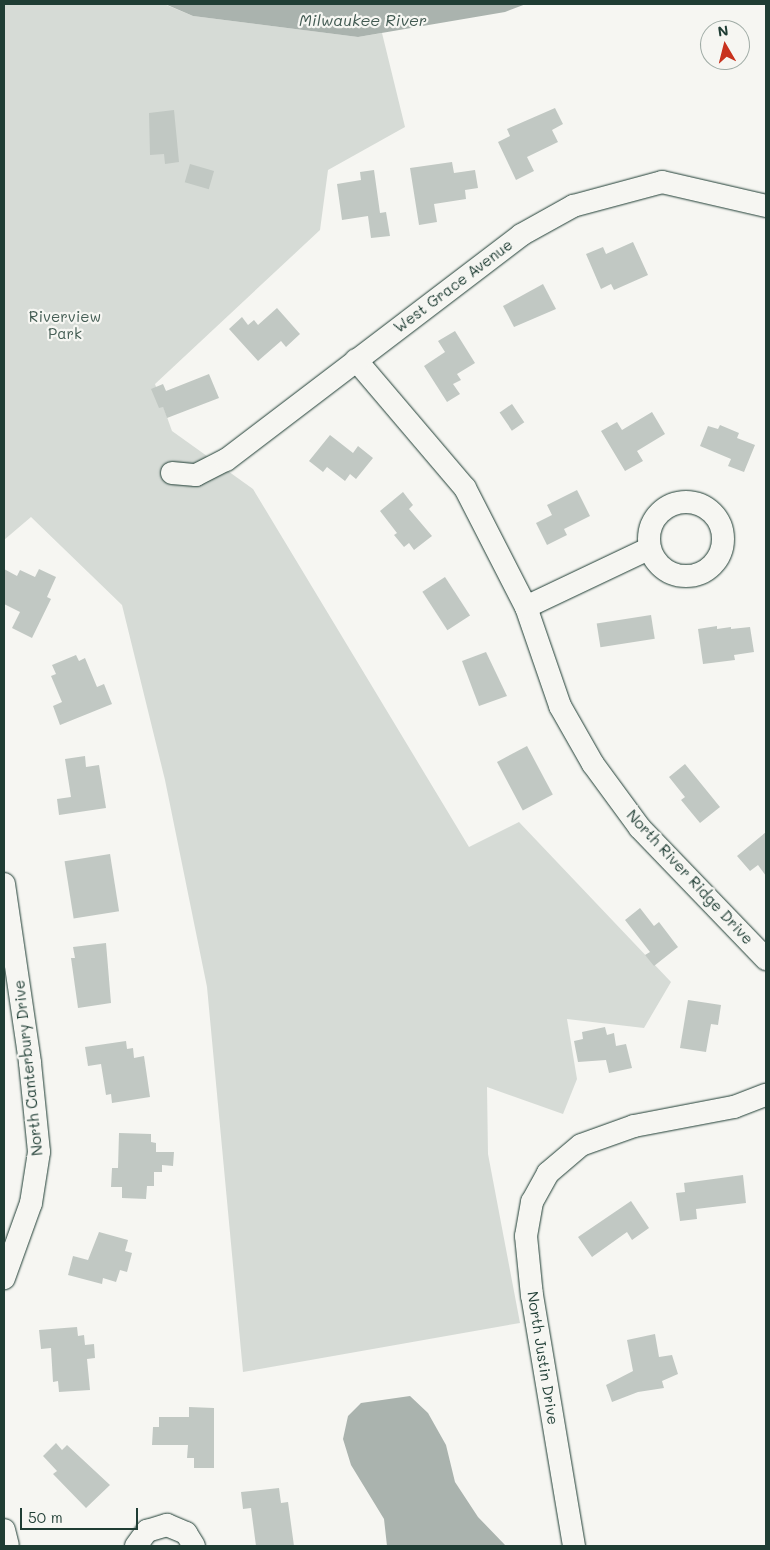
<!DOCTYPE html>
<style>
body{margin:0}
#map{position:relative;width:770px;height:1550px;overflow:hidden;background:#f6f6f2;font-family:Mali,sans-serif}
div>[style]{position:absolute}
.green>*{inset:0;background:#d6dbd6}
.water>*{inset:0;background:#aab3ae}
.building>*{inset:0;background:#c1c8c3;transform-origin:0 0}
.roads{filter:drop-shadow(0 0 1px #1f3d34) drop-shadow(0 0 1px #1f3d34)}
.minor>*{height:22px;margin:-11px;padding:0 11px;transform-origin:11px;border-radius:11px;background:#f6f6f2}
.minor>.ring{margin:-11px;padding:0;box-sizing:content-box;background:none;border:22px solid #f6f6f2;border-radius:50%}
span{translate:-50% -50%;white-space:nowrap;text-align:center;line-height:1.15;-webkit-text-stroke:4.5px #f6f6f2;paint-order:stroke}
.street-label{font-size:15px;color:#1f3d34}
.park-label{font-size:15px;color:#445d54}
.water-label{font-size:16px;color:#425a52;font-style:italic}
.frame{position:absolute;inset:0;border:5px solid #1f3d34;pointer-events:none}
.north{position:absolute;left:700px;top:20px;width:50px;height:50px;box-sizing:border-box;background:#f6f6f2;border:1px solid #a0aca6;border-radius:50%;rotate:352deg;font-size:14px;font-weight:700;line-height:20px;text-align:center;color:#1f3d34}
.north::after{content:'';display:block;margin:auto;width:18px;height:22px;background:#c8321e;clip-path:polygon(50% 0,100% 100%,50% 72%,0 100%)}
.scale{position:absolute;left:20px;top:1508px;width:118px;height:22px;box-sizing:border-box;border:2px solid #1f3d34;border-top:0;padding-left:6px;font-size:15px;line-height:18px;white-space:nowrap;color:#1f3d34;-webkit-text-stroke:4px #f6f6f2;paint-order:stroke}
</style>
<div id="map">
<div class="green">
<i style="clip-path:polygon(4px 4px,164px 4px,193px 16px,358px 37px,382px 33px,405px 127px,328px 170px,320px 230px,155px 384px,172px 431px,253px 489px,469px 847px,519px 822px,671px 982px,644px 1028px,567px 1019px,577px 1079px,563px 1114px,487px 1087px,488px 1154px,520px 1323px,243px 1372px,207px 987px,165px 780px,122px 605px,31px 517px,4px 540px)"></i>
</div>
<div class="water">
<i style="clip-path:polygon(165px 4px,164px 4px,526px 4px,505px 12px,358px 37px,193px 16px)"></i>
<i style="clip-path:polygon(410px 1396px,428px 1413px,446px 1445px,455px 1482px,478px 1517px,506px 1546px,387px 1546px,384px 1519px,351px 1465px,343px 1439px,348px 1416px,361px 1403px)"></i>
</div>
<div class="building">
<i style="clip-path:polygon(555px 108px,563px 124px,552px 130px,558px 142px,527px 157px,534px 171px,516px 180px,498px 142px,510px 136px,507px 129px)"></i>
<i style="clip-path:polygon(174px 110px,179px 162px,165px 164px,164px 154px,150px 155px,149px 113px)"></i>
<i style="clip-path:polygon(452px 162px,454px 173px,475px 170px,478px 188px,465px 190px,466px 199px,434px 204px,437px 222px,419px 225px,410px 168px)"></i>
<i style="left:190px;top:164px;width:25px;height:19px;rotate:16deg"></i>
<i style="clip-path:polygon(374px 170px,380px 213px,386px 212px,390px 236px,371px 238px,368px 216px,342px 220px,337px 184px,361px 180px,360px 172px)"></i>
<i style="clip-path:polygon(633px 242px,648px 275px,614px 290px,611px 284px,601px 289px,586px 254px,603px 247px,606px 254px)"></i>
<i style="clip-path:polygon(543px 284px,556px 309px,514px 327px,503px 306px)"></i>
<i style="clip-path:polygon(277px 308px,300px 334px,286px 347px,281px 341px,258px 361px,229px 329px,242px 317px,248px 325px,254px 320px,258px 325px)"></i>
<i style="clip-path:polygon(455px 331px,475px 363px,457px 374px,461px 380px,453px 384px,460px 394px,447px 402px,424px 366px,445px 352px,438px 341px)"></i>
<i style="clip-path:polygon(209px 374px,219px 398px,167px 418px,163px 407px,159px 408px,151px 389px,163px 384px,166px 391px)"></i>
<i style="left:512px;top:404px;width:22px;height:15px;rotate:56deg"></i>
<i style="clip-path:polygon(652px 412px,665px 434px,637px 451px,643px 461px,625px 471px,601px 431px,617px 422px,622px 430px)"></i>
<i style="clip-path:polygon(720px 425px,739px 433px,737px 438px,755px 445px,744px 472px,728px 466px,731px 459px,700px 446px,708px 426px,718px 429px)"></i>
<i style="clip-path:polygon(330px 435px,353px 453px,358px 446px,373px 458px,356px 479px,350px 474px,345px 481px,327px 467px,323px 472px,309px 461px)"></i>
<i style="clip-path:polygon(577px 490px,590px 516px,564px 529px,567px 535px,547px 545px,536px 523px,552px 515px,547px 505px)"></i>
<i style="clip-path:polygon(403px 492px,413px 505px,409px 509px,432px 536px,414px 550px,409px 543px,404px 547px,394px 535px,397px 533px,380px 511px)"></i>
<i style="clip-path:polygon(4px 569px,17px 576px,20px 570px,35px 577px,39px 569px,56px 577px,47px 597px,51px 599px,32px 638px,12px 628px,20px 612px,4px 604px)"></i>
<i style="left:445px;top:577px;width:46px;height:27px;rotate:57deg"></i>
<i style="left:651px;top:615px;width:24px;height:55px;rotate:81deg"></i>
<i style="clip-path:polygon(717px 626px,717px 629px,731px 627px,731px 629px,750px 627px,754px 652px,734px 655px,735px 660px,703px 664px,698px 629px)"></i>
<i style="clip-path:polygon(486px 652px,507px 696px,479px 706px,462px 661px)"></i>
<i style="clip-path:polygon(76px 655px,79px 661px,85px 658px,97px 687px,104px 684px,112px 704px,60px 725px,53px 706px,62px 702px,51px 676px,56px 674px,52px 665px)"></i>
<i style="left:527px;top:746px;width:55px;height:34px;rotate:62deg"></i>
<i style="clip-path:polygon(85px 756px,86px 767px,99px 765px,106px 808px,59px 815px,57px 799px,71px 797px,65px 759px)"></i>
<i style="clip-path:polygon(685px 764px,720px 807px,700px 823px,681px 800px,685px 797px,669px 777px)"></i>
<i style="clip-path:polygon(766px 832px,766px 876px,758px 865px,750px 871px,737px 856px)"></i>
<i style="left:110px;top:854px;width:58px;height:46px;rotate:81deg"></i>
<i style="clip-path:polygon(640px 908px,654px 926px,659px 922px,678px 947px,654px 966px,645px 955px,650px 952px,625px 920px)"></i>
<i style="clip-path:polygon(106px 943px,111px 1003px,78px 1008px,71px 958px,75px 958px,73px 947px)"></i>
<i style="clip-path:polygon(688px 1000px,721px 1005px,718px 1025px,711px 1024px,706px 1052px,680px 1048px)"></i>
<i style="clip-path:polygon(605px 1027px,607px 1035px,614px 1033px,616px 1046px,626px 1044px,632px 1068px,609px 1073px,606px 1060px,578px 1062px,574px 1041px,583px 1039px,582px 1032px)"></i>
<i style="clip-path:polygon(126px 1041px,127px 1049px,133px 1048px,134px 1058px,144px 1056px,150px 1097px,112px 1103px,111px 1094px,106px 1095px,101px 1064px,88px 1066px,85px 1047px)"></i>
<i style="clip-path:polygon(119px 1133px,151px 1134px,151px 1142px,156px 1143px,156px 1152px,174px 1152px,173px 1166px,162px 1165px,162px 1172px,154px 1172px,154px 1186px,147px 1186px,146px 1199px,122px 1198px,122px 1187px,111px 1187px,112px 1168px,118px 1168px)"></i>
<i style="clip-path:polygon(743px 1175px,746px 1203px,696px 1209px,697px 1219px,680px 1221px,676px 1193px,685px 1192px,684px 1183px)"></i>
<i style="clip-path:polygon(631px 1201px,649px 1228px,632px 1240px,627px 1232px,592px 1257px,578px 1237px)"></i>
<i style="clip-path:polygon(99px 1232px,128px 1240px,125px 1251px,132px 1253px,127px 1272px,120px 1270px,116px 1282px,103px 1278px,102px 1284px,68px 1275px,73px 1256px,88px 1260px)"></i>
<i style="clip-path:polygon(77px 1327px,78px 1336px,84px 1335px,85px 1345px,94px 1344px,95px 1358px,87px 1359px,90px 1390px,59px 1392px,58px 1381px,53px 1382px,51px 1348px,41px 1349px,39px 1330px)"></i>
<i style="clip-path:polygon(655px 1334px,659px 1357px,672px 1355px,678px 1374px,662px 1381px,664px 1388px,638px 1392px,612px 1402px,606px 1385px,633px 1371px,627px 1340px)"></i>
<i style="clip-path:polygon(189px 1407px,214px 1408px,214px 1468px,194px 1468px,194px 1458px,187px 1458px,188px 1445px,152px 1445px,153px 1427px,159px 1427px,159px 1417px,189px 1417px)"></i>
<i style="clip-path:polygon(56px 1443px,62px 1450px,67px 1445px,110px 1485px,86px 1508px,53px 1474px,57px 1471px,43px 1456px)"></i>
<i style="clip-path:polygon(279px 1488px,281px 1503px,288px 1502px,294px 1546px,256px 1546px,251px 1508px,243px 1509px,241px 1492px)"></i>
</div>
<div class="roads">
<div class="minor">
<i style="left:356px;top:360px;width:168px;rotate:49.6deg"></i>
<i style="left:465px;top:488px;width:134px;rotate:62.9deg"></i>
<i style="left:526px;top:607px;width:105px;rotate:71deg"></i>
<i style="left:560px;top:706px;width:67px;rotate:60.4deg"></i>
<i style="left:593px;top:764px;width:79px;rotate:53.7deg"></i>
<i style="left:640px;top:828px;width:182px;rotate:46.1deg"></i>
<i style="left:172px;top:473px;width:24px;rotate:5deg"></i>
<i style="left:196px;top:475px;width:34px;rotate:-27deg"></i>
<i style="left:226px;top:460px;width:371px;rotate:-37.3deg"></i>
<i style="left:521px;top:235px;width:60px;rotate:-29.1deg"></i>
<i style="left:573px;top:206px;width:92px;rotate:-15.1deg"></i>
<i style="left:662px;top:182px;width:107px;rotate:13deg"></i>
<i class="ring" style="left:649px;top:502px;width:52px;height:52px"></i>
<i style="left:526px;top:607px;width:137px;rotate:-25.4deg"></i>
<i style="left:4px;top:884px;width:181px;rotate:81.7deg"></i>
<i style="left:30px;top:1063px;width:89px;rotate:84.2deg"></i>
<i style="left:39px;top:1152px;width:52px;rotate:98.9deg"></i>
<i style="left:31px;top:1203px;width:80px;rotate:109.8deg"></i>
<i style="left:4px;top:1530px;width:16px;rotate:76deg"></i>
<i style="left:136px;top:1546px;width:19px;rotate:-54deg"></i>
<i style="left:147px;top:1531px;width:21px;rotate:-17deg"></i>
<i style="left:167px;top:1525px;width:21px;rotate:23deg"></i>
<i style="left:186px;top:1533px;width:15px;rotate:58deg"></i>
<i style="left:574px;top:1546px;width:254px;rotate:-99.5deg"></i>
<i style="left:532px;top:1296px;width:60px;rotate:-95.7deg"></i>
<i style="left:526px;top:1236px;width:35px;rotate:-80deg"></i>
<i style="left:532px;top:1202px;width:33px;rotate:-61deg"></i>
<i style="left:548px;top:1173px;width:43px;rotate:-40.3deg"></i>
<i style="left:581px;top:1145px;width:56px;rotate:-19.7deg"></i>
<i style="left:634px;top:1126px;width:102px;rotate:-10.8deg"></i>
<i style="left:734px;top:1107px;width:34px;rotate:-21deg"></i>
</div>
</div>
<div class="street-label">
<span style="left:453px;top:286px;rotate:-37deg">West Grace Avenue</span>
<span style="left:690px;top:877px;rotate:47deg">North River Ridge Drive</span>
<span style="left:28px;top:1068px;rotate:-96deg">North Canterbury Drive</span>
<span style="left:543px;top:1358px;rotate:81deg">North Justin Drive</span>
</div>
<div class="park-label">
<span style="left:65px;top:325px">Riverview<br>Park</span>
</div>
<div class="water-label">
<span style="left:363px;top:20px">Milwaukee River</span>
</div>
<div class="frame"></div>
<div class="north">N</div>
<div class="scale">50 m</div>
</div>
